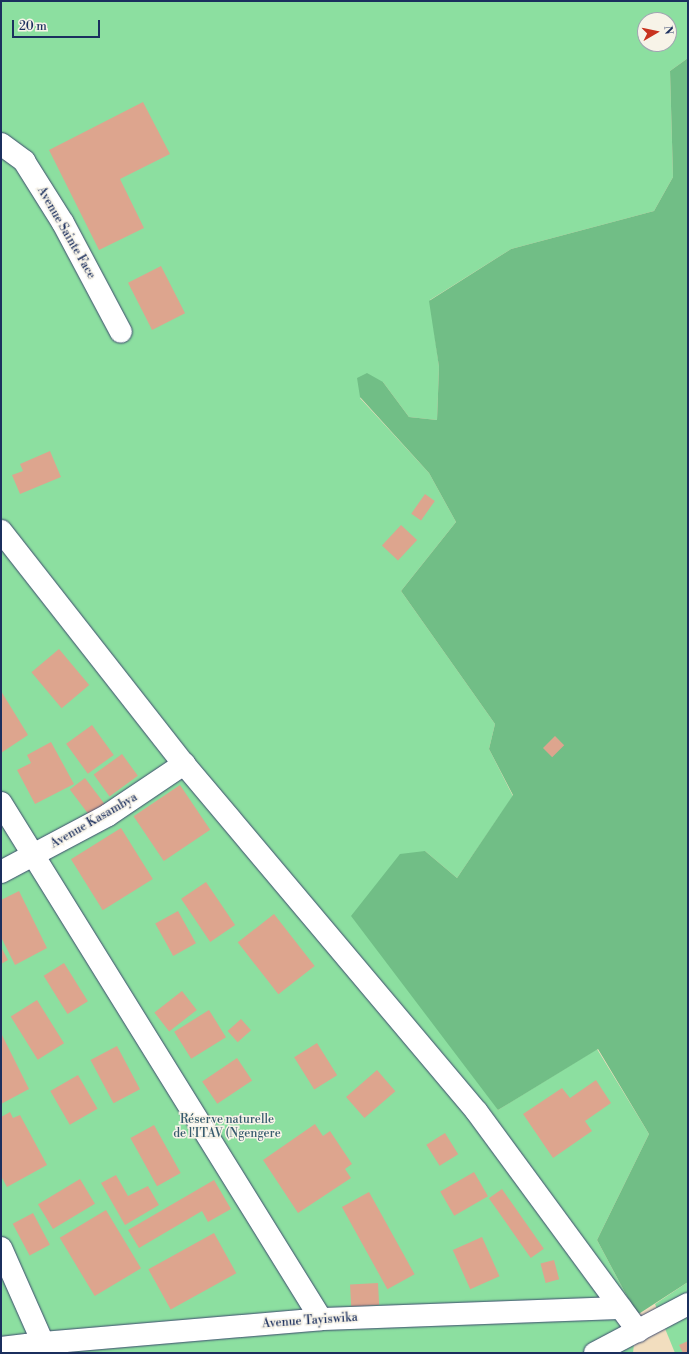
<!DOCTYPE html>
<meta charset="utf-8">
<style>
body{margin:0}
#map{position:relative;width:689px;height:1354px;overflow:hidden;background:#f2debf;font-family:"Libre Bodoni",serif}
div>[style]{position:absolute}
.green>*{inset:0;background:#8cdfa0}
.forest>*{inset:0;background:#71be86}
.building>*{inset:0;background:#dda58e;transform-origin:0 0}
.roads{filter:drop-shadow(0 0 1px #3b496d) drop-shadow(0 0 1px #3b496d)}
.minor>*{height:22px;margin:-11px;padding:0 11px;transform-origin:11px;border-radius:11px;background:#fff}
.tertiary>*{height:22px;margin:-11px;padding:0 11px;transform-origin:11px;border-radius:11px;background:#fff}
span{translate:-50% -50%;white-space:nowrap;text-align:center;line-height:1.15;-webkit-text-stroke:3px #f7f3e8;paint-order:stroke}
.street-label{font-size:12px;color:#1b2f5e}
.park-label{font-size:12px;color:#375b6e}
.frame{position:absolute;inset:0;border:2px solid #1b2f5e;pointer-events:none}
.north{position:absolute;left:637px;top:12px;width:40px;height:40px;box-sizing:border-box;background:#f7f3e8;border:1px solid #9fa5b1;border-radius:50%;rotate:81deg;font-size:11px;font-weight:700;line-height:16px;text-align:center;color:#1b2f5e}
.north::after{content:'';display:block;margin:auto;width:14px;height:18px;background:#c8321e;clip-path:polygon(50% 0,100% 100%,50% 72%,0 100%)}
.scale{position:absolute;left:12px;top:20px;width:88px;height:18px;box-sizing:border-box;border:2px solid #1b2f5e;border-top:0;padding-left:5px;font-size:12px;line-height:14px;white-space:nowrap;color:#1b2f5e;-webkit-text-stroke:3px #f7f3e8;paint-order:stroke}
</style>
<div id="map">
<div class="green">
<i style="clip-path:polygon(evenodd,1px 1px,688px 1px,688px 58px,670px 71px,673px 177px,654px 211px,511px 249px,430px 300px,439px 367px,437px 420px,409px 417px,383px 382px,360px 398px,429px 473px,456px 522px,401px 591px,495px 724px,489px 749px,513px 796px,457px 878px,425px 851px,498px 1110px,597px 1049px,649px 1134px,597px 1240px,637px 1315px,633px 1353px,1px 1353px,1px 1px,645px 20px,669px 20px,669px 44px,645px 44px,645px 20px)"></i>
<i style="clip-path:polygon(688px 1282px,688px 1353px,675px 1353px,655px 1304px)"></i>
</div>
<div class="forest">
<i style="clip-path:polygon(688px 58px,688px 1282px,637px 1315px,597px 1240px,649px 1134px,598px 1049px,498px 1110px,351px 916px,400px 854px,425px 851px,457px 878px,513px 795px,489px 749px,495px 724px,401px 591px,456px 522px,429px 473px,360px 397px,357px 378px,367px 373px,383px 382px,409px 417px,437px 420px,439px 367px,429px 301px,511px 249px,654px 211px,673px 177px,670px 71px)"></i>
</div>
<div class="building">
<i style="clip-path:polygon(143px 102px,170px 154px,120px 179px,144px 228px,99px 250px,49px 150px)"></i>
<i style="left:161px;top:266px;width:53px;height:37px;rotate:63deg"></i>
<i style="clip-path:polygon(50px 451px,61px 477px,20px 494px,12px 475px,23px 471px,20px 464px)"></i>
<i style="left:425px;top:494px;width:12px;height:24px;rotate:35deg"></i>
<i style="left:401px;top:525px;width:22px;height:28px;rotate:43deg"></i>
<i style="left:59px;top:649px;width:47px;height:36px;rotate:50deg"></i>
<i style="clip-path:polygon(1px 691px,28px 735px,1px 753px)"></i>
<i style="left:92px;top:725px;width:37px;height:32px;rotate:54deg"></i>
<i style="left:555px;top:736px;width:13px;height:17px;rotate:45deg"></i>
<i style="clip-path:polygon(51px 742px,74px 784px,35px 804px,17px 770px,31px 763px,27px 755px)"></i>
<i style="left:122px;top:754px;width:27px;height:35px;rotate:54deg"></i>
<i style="left:85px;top:778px;width:35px;height:19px;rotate:53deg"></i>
<i style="left:180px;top:785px;width:54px;height:56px;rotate:56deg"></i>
<i style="left:121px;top:828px;width:60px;height:59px;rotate:58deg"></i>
<i style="left:206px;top:882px;width:52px;height:30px;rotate:56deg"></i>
<i style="clip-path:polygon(19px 891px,47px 948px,15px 965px,1px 937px,1px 900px)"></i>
<i style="left:178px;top:911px;width:37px;height:26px;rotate:61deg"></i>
<i style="left:274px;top:914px;width:66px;height:46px;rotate:52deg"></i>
<i style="clip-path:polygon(1px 947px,8px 960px,1px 964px)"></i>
<i style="left:64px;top:963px;width:45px;height:24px;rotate:58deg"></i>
<i style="left:182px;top:991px;width:24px;height:35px;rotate:52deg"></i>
<i style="left:37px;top:1000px;width:51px;height:31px;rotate:58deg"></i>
<i style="left:209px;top:1010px;width:32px;height:41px;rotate:58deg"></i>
<i style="left:241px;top:1019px;width:15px;height:18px;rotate:48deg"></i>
<i style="clip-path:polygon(1px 1033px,29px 1089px,1px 1104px)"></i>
<i style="left:317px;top:1043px;width:38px;height:27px;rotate:58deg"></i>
<i style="left:117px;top:1046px;width:49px;height:30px;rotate:62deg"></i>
<i style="left:237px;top:1058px;width:27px;height:42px;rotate:56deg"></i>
<i style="left:377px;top:1070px;width:28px;height:41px;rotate:49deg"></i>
<i style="left:78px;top:1075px;width:39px;height:32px;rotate:60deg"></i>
<i style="clip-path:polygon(596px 1080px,611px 1103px,585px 1121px,592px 1131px,553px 1158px,523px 1114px,562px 1088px,570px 1098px)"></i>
<i style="clip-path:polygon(10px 1112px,13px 1118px,20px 1115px,47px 1165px,7px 1187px,1px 1176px,1px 1117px)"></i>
<i style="clip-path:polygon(315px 1124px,323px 1136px,330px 1131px,352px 1164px,345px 1169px,351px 1178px,298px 1213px,263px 1160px)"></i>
<i style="left:154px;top:1125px;width:55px;height:27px;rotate:61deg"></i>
<i style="left:445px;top:1133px;width:25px;height:22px;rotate:58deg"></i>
<i style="left:474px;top:1172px;width:28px;height:39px;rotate:60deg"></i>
<i style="clip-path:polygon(116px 1175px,128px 1196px,148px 1186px,159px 1205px,125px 1225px,101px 1183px)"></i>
<i style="left:80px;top:1179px;width:29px;height:49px;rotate:59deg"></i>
<i style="clip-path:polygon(214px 1180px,231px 1209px,208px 1222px,202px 1211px,139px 1248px,128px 1230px)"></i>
<i style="left:502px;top:1189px;width:73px;height:16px;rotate:55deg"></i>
<i style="left:369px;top:1192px;width:94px;height:31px;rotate:61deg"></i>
<i style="left:106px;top:1210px;width:68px;height:54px;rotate:59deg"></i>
<i style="left:33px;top:1213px;width:36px;height:23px;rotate:62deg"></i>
<i style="left:214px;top:1233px;width:46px;height:75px;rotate:61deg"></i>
<i style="left:482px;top:1237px;width:43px;height:32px;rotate:66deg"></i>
<i style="left:554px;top:1260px;width:20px;height:14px;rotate:75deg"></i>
<i style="left:378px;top:1283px;width:22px;height:28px;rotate:87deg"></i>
<i style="clip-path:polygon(688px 1341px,688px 1353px,683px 1353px,679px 1345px)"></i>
</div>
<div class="roads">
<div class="minor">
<i style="left:1px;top:144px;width:29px;rotate:36deg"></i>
<i style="left:24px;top:161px;width:73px;rotate:57.8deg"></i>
<i style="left:63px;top:223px;width:123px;rotate:62deg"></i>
<i style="left:1px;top:531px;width:296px;rotate:51.9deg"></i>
<i style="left:184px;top:764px;width:455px;rotate:49.9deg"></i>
<i style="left:477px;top:1112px;width:272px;rotate:53.7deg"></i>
<i style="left:1px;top:803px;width:607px;rotate:58.19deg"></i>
<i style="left:1px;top:872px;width:121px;rotate:-28deg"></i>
<i style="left:108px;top:815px;width:92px;rotate:-33.9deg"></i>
<i style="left:1px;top:1248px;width:104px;rotate:66.1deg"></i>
<i style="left:1px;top:1348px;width:42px;rotate:-6.8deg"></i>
<i style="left:43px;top:1343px;width:279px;rotate:-4.9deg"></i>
<i style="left:321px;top:1319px;width:300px;rotate:-2.1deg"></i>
</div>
<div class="tertiary">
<i style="left:595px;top:1353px;width:105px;rotate:-27.8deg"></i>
</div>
</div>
<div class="street-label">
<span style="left:66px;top:233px;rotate:60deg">Avenue Sainte Face</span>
<span style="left:94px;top:821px;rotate:-30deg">Avenue Kasambya</span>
<span style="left:310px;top:1321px;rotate:-4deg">Avenue Tayiswika</span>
</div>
<div class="park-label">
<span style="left:227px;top:1127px">Réserve naturelle<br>de l'ITAV (Ngengere</span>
</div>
<div class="frame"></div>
<div class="north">N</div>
<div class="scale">20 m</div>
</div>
